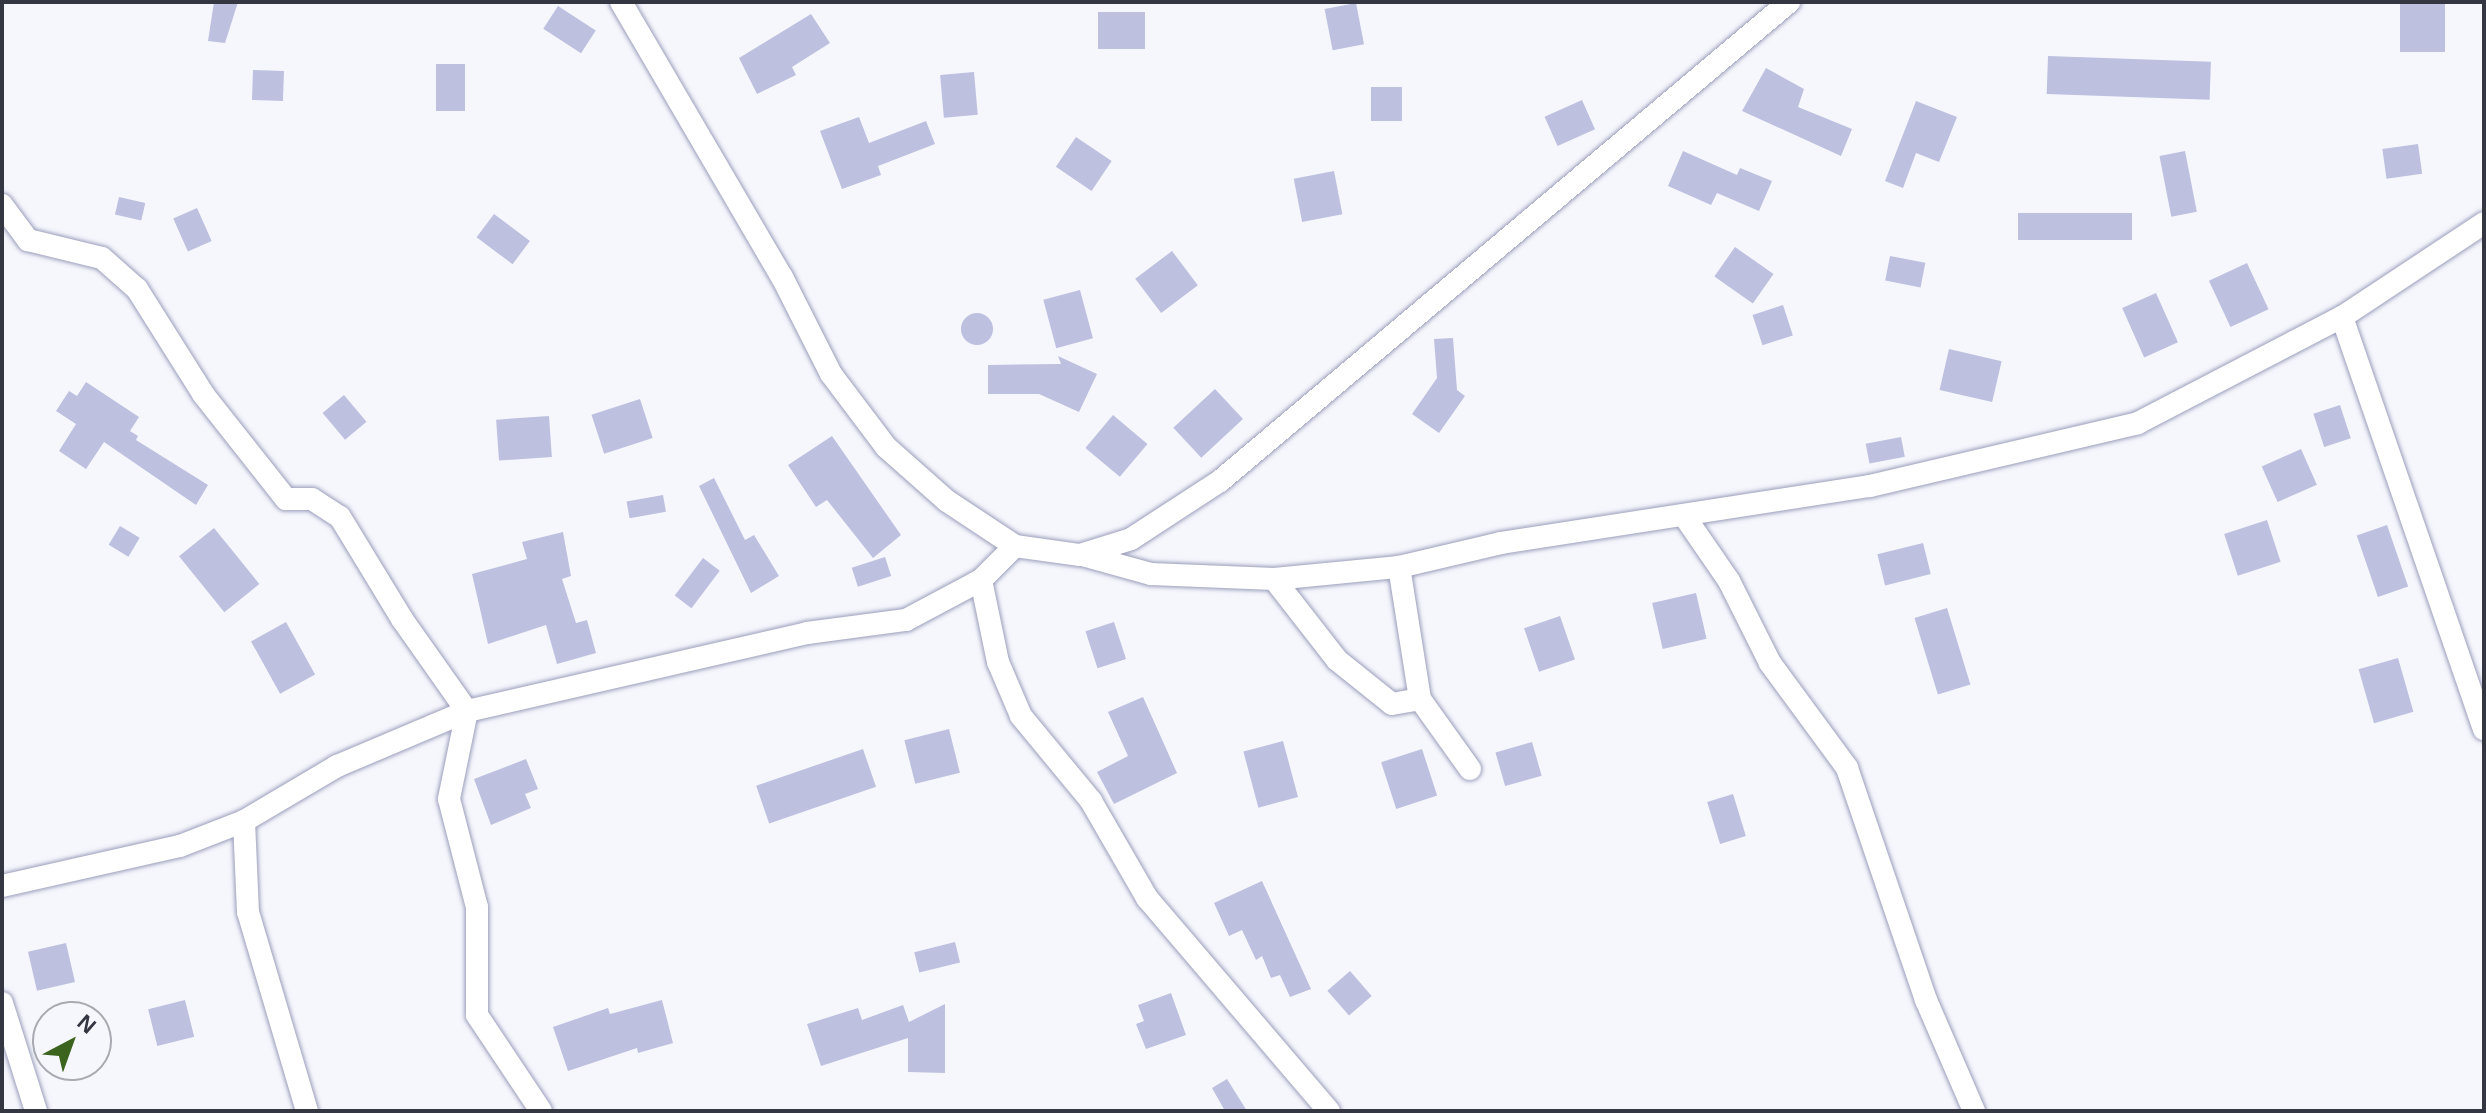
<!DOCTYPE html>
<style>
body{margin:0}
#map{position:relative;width:2486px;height:1113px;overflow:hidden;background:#f6f7fd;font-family:Helvetica,sans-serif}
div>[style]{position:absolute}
.building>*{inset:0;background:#bdc0df;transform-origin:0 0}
.round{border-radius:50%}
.roads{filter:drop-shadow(0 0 2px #9b9ebb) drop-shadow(0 0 2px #9b9ebb)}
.street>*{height:22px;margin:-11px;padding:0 11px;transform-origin:11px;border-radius:11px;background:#fff}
span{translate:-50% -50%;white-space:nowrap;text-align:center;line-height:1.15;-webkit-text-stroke:6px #f6f7fd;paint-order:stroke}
.frame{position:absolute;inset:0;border:4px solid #343642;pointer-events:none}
.north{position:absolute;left:32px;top:1001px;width:80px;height:80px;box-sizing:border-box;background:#f6f7fd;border:2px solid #a8aab2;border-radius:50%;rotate:41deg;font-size:22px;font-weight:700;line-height:32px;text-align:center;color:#343642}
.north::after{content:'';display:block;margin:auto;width:28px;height:36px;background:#3d641e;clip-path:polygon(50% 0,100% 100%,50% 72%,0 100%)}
</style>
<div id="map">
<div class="building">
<i style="clip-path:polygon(214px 2px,238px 2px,225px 43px,208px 41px)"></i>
<i style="left:2400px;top:2px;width:45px;height:50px"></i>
<i style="left:1356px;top:3px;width:42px;height:32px;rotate:79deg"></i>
<i style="left:558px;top:6px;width:45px;height:27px;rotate:33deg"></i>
<i style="left:1098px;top:12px;width:47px;height:37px"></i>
<i style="clip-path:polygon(811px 14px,830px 43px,792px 67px,796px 75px,757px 94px,739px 58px)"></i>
<i style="left:2048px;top:56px;width:163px;height:38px;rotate:2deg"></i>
<i style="left:436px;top:64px;width:29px;height:47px"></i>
<i style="clip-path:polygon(1766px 68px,1804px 89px,1798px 107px,1852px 129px,1841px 156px,1742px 111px)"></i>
<i style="left:253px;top:70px;width:31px;height:30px;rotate:2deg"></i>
<i style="left:974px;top:72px;width:43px;height:34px;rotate:85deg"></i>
<i style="left:1371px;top:87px;width:31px;height:34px"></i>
<i style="left:1582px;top:100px;width:32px;height:41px;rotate:66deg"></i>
<i style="clip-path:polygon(1916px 101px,1957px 117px,1939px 162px,1916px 153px,1903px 188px,1885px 181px)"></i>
<i style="clip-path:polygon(859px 117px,869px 143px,926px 121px,935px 144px,878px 166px,881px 175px,842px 189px,820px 131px)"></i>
<i style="left:1076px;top:137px;width:43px;height:36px;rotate:34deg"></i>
<i style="left:2418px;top:144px;width:30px;height:36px;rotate:82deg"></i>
<i style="clip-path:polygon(1683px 151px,1737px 175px,1740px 168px,1772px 181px,1759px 211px,1717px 193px,1711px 205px,1668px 186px)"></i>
<i style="left:2185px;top:151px;width:62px;height:26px;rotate:79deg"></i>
<i style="left:1334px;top:171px;width:44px;height:41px;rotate:79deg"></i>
<i style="left:119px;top:197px;width:27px;height:18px;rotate:13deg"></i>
<i style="left:197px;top:208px;width:36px;height:26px;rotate:66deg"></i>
<i style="left:2132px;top:213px;width:27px;height:114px;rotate:90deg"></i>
<i style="left:494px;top:214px;width:45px;height:29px;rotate:37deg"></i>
<i style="left:1735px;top:247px;width:47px;height:36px;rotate:35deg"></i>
<i style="left:1172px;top:251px;width:43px;height:46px;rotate:53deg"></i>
<i style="left:1890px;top:256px;width:36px;height:25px;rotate:11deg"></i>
<i style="left:2247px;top:263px;width:51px;height:42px;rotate:65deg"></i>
<i style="left:1080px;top:290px;width:50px;height:38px;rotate:75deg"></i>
<i style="left:2156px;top:293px;width:54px;height:37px;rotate:66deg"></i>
<i style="left:1783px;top:305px;width:32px;height:32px;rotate:72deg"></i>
<i class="round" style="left:961px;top:313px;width:32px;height:32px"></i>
<i style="clip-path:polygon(1453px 338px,1457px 390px,1465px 396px,1439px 433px,1412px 414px,1437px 378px,1434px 339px)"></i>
<i style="left:1949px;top:349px;width:54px;height:42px;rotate:13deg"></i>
<i style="clip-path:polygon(1058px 356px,1097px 374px,1079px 412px,1039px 394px,988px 394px,988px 365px,1061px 364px)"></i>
<i style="clip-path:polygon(86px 382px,139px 417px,130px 431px,138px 436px,136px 440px,208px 485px,196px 505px,104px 442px,86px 469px,59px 451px,76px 424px,56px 411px,69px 391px,77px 396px)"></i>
<i style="left:1215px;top:389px;width:41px;height:57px;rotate:47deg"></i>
<i style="left:344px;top:395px;width:35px;height:28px;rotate:50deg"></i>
<i style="left:640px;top:399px;width:41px;height:51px;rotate:72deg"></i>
<i style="left:2340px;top:405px;width:35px;height:28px;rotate:72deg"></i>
<i style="left:1113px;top:415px;width:45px;height:43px;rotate:40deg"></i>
<i style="left:549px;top:416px;width:41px;height:53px;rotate:86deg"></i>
<i style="clip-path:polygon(832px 436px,901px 535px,873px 558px,827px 500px,816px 507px,788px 465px)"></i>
<i style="left:1901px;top:437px;width:20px;height:36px;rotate:79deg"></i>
<i style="left:2301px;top:449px;width:39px;height:43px;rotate:66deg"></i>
<i style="clip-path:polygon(714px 478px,745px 540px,754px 535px,779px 576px,751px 593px,699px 486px)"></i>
<i style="left:663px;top:495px;width:17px;height:37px;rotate:80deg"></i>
<i style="left:2267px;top:520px;width:44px;height:45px;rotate:72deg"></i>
<i style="left:2387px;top:525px;width:65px;height:32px;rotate:71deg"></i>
<i style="left:120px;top:526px;width:23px;height:22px;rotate:31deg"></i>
<i style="left:214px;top:528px;width:72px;height:45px;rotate:51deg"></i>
<i style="clip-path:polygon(563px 532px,571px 576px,562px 579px,576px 623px,587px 620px,596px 653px,557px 664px,546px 625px,488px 644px,472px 574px,527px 559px,522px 542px)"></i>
<i style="left:1923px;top:543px;width:32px;height:47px;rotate:76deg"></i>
<i style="left:885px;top:557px;width:20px;height:35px;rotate:72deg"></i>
<i style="left:703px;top:558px;width:21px;height:47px;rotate:37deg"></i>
<i style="left:1696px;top:593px;width:47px;height:45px;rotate:77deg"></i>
<i style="left:1947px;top:608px;width:80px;height:34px;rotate:73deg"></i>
<i style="left:1560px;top:616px;width:46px;height:38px;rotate:71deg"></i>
<i style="left:286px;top:622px;width:60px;height:40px;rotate:61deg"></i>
<i style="left:1114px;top:622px;width:39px;height:30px;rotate:72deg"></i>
<i style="left:2398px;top:658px;width:56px;height:41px;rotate:74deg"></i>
<i style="clip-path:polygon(1143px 697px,1177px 773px,1114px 804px,1097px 772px,1128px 756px,1108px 712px)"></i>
<i style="left:949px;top:729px;width:45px;height:46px;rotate:76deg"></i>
<i style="left:1283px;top:741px;width:58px;height:41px;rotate:75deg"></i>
<i style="left:1532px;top:742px;width:35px;height:38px;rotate:74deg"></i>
<i style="left:863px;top:749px;width:40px;height:113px;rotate:71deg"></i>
<i style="left:1422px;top:749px;width:49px;height:43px;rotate:72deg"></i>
<i style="clip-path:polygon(526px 759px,538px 789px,525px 794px,531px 808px,491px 825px,474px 779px)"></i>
<i style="left:1733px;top:794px;width:44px;height:27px;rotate:73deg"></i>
<i style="clip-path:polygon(1262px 881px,1311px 989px,1290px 997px,1280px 975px,1271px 978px,1262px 956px,1256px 960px,1242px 930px,1229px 936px,1214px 903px)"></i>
<i style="left:955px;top:942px;width:21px;height:42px;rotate:76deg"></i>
<i style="left:66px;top:943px;width:40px;height:39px;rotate:77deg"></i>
<i style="left:1350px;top:971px;width:33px;height:30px;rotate:49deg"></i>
<i style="clip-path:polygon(1171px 993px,1186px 1035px,1146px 1049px,1136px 1024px,1144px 1021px,1138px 1005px)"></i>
<i style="left:185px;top:1000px;width:38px;height:38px;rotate:76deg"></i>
<i style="clip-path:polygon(662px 1000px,673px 1043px,638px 1053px,637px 1048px,568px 1071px,553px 1027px,608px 1008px,610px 1014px)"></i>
<i style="clip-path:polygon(945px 1004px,945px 1073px,908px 1072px,908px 1038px,821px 1066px,807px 1024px,858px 1008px,862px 1020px,903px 1005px,909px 1022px)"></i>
<i style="clip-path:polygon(1227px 1079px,1247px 1111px,1225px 1111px,1212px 1088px)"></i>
</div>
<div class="roads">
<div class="street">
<i style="left:621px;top:2px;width:319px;rotate:59.7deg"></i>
<i style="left:782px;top:277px;width:109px;rotate:63.2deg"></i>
<i style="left:831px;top:374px;width:91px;rotate:53deg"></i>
<i style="left:886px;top:447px;width:81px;rotate:41.5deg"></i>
<i style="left:947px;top:501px;width:82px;rotate:33.5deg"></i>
<i style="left:1015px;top:546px;width:66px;rotate:7.9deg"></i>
<i style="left:1080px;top:555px;width:53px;rotate:-17.4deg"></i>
<i style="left:1131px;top:539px;width:106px;rotate:-33.1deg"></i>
<i style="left:1220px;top:481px;width:744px;rotate:-40.09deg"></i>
<i style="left:2px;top:205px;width:44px;rotate:53.4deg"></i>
<i style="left:28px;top:240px;width:76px;rotate:13.7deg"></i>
<i style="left:102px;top:258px;width:47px;rotate:41.5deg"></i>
<i style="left:137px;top:289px;width:124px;rotate:57.8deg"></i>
<i style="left:203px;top:394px;width:134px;rotate:51.7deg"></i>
<i style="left:286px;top:499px;width:26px"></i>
<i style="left:312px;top:499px;width:33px;rotate:33deg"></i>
<i style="left:340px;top:517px;width:119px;rotate:58.7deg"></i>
<i style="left:402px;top:619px;width:113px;rotate:54.8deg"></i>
<i style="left:467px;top:711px;width:90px;rotate:101.6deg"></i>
<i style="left:449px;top:799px;width:112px;rotate:75.5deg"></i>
<i style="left:477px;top:907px;width:108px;rotate:90deg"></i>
<i style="left:477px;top:1015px;width:115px;rotate:56.3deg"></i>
<i style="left:2342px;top:317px;width:436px;rotate:71deg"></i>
<i style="left:1685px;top:517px;width:78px;rotate:55.5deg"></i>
<i style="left:1729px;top:581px;width:92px;rotate:63.4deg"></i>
<i style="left:1770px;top:663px;width:130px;rotate:53.7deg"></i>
<i style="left:1847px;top:768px;width:245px;rotate:71.2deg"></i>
<i style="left:1926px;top:1000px;width:121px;rotate:66.6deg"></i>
<i style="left:1082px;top:555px;width:72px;rotate:15.4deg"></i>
<i style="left:1151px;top:574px;width:123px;rotate:2.3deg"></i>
<i style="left:1274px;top:579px;width:126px;rotate:-5.5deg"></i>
<i style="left:1399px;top:567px;width:105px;rotate:-13.2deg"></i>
<i style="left:1501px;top:543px;width:373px;rotate:-8.8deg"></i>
<i style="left:1870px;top:486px;width:275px;rotate:-13.2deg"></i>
<i style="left:2138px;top:423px;width:230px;rotate:-27.5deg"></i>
<i style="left:2342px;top:317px;width:170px;rotate:-33.5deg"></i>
<i style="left:1274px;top:579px;width:103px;rotate:52.1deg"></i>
<i style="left:1337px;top:660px;width:70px;rotate:38.7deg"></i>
<i style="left:1392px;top:704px;width:28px;rotate:-10deg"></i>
<i style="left:1420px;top:699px;width:134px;rotate:-99deg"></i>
<i style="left:981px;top:580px;width:84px;rotate:78.3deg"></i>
<i style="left:998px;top:662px;width:59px;rotate:66.9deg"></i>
<i style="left:1021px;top:716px;width:110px;rotate:50.5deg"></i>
<i style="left:1091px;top:801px;width:112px;rotate:60deg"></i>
<i style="left:1147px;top:898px;width:280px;rotate:49.5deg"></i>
<i style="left:1420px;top:699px;width:86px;rotate:54.5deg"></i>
<i style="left:244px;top:821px;width:91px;rotate:87.5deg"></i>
<i style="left:248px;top:912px;width:208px;rotate:73.5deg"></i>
<i style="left:2px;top:886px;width:182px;rotate:-12.7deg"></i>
<i style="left:180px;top:846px;width:69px;rotate:-21.3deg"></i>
<i style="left:244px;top:821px;width:108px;rotate:-30.6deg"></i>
<i style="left:337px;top:766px;width:141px;rotate:-22.9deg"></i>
<i style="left:467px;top:711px;width:349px;rotate:-12.9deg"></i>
<i style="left:807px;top:633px;width:100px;rotate:-7.5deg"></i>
<i style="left:906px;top:620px;width:85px;rotate:-28.1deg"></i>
<i style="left:981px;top:580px;width:48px;rotate:-45deg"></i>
<i style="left:2px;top:1003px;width:113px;rotate:72.5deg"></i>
</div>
</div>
<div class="frame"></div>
<div class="north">N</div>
</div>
